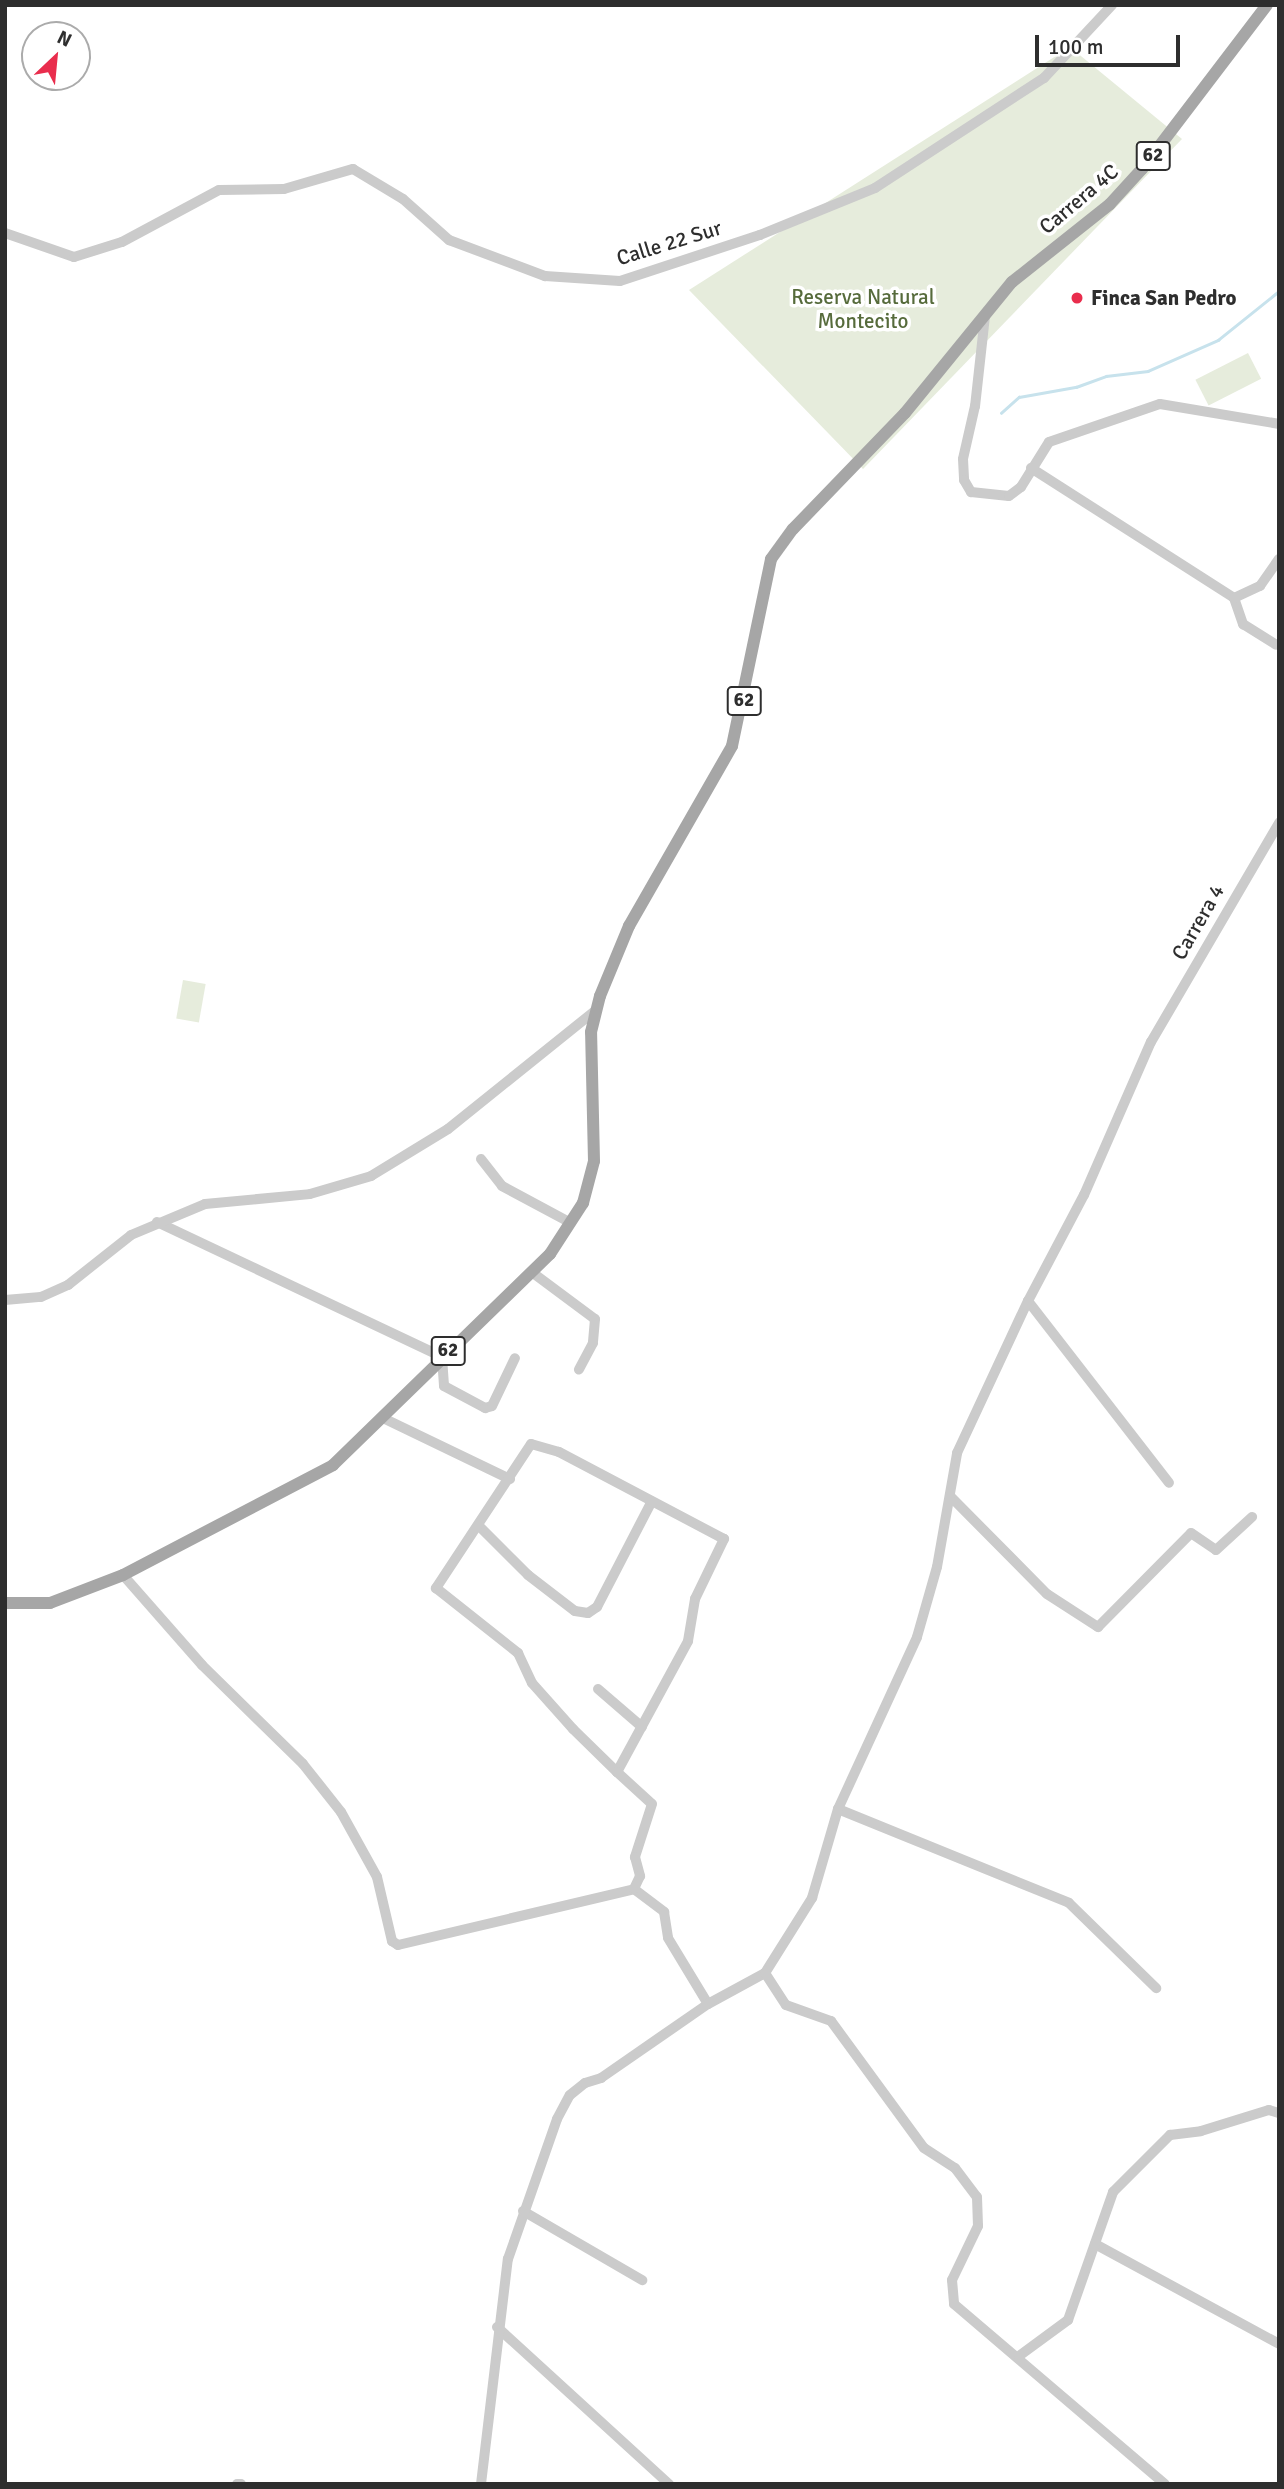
<!DOCTYPE html>
<style>
body{margin:0}
#map{position:relative;width:1284px;height:2489px;overflow:hidden;background:#fff;font-family:Signika,sans-serif}
div>[style]{position:absolute}
.green>*{inset:0;background:#e6ecdc;transform-origin:0 0}
.stream>*{height:2.5px;margin:-1.25px;padding:0 1.25px;transform-origin:1.25px;border-radius:1.25px;background:#c7e2ec}
.minor>*{height:10px;margin:-5px;padding:0 5px;transform-origin:5px;border-radius:5px;background:#cbcbcb}
.major>*{height:12px;margin:-6px;padding:0 6px;transform-origin:6px;border-radius:6px;background:#a6a6a6}
.dots>*{width:19px;height:19px;translate:-50% -50%;box-sizing:border-box;border:4px solid #fff;border-radius:50%}
span{translate:-50% -50%;white-space:nowrap;text-align:center;line-height:1.15;-webkit-text-stroke:7px #fff;paint-order:stroke}
.shield-label span{padding:2px 5px;background:#fff;border:2px solid;border-radius:5px;-webkit-text-stroke-width:0}
.shield-label{font-size:19px;color:#2e2e2e;font-weight:700}
.street-label{font-size:21px;color:#2e2e2e}
.park-label{font-size:21px;color:#566b3b}
.poi-label{font-size:21px;color:#2e2e2e;font-weight:700}
.left{translate:0 -50%;text-align:left}
.frame{position:absolute;inset:0;border:7px solid #2e2e2e;pointer-events:none}
.north{position:absolute;left:21px;top:21px;width:70px;height:70px;box-sizing:border-box;background:#fff;border:2px solid #ababab;border-radius:50%;rotate:26deg;font-size:19px;font-weight:700;line-height:28px;text-align:center;color:#2e2e2e}
.north::after{content:'';display:block;margin:auto;width:24px;height:32px;background:#e92d4d;clip-path:polygon(50% 0,100% 100%,50% 72%,0 100%)}
.scale{position:absolute;left:1035px;top:35px;width:145px;height:32px;box-sizing:border-box;border:4px solid #2e2e2e;border-top:0;padding-left:9px;font-size:21px;line-height:24px;white-space:nowrap;color:#2e2e2e;-webkit-text-stroke:5px #fff;paint-order:stroke}
</style>
<div id="map">
<div class="green">
<i style="clip-path:polygon(1070px 47px,1182px 139px,863px 469px,689px 290px)"></i>
<i style="left:1248px;top:353px;width:29px;height:59px;rotate:63deg"></i>
<i style="left:183px;top:980px;width:23px;height:39px;rotate:10deg"></i>
</div>
<div class="stream">
<i style="left:1001px;top:413px;width:24px;rotate:-42deg"></i>
<i style="left:1019px;top:397px;width:58px;rotate:-10deg"></i>
<i style="left:1076px;top:387px;width:32px;rotate:-20deg"></i>
<i style="left:1106px;top:376px;width:42px;rotate:-6.8deg"></i>
<i style="left:1148px;top:371px;width:77px;rotate:-23.9deg"></i>
<i style="left:1218px;top:340px;width:78px;rotate:-38.8deg"></i>
</div>
<div class="minor">
<i style="left:5px;top:233px;width:73px;rotate:19.2deg"></i>
<i style="left:74px;top:257px;width:50px;rotate:-17.4deg"></i>
<i style="left:122px;top:242px;width:110px;rotate:-28.2deg"></i>
<i style="left:219px;top:190px;width:65px;rotate:-0.9deg"></i>
<i style="left:284px;top:189px;width:72px;rotate:-16.2deg"></i>
<i style="left:353px;top:169px;width:58px;rotate:31deg"></i>
<i style="left:403px;top:199px;width:62px;rotate:41.7deg"></i>
<i style="left:449px;top:240px;width:103px;rotate:20.6deg"></i>
<i style="left:545px;top:276px;width:75px;rotate:3.8deg"></i>
<i style="left:620px;top:281px;width:147px;rotate:-18.2deg"></i>
<i style="left:760px;top:235px;width:124px;rotate:-22.2deg"></i>
<i style="left:875px;top:188px;width:202px;rotate:-33.1deg"></i>
<i style="left:1044px;top:78px;width:100px;rotate:-47deg"></i>
<i style="left:985px;top:316px;width:91px;rotate:96.3deg"></i>
<i style="left:975px;top:406px;width:54px;rotate:102.8deg"></i>
<i style="left:963px;top:459px;width:21px;rotate:87deg"></i>
<i style="left:964px;top:480px;width:14px;rotate:60deg"></i>
<i style="left:971px;top:492px;width:38px;rotate:6deg"></i>
<i style="left:1009px;top:496px;width:15px;rotate:-37deg"></i>
<i style="left:1021px;top:487px;width:53px;rotate:-58.1deg"></i>
<i style="left:1049px;top:442px;width:117px;rotate:-18.9deg"></i>
<i style="left:1160px;top:404px;width:121px;rotate:9.5deg"></i>
<i style="left:1031px;top:468px;width:241px;rotate:32.6deg"></i>
<i style="left:1234px;top:598px;width:28px;rotate:71deg"></i>
<i style="left:1243px;top:624px;width:39px;rotate:32deg"></i>
<i style="left:1234px;top:598px;width:29px;rotate:-25deg"></i>
<i style="left:1260px;top:586px;width:33px;rotate:-55deg"></i>
<i style="left:481px;top:1159px;width:34px;rotate:52deg"></i>
<i style="left:502px;top:1186px;width:78px;rotate:28.2deg"></i>
<i style="left:157px;top:1222px;width:315px;rotate:25.3deg"></i>
<i style="left:442px;top:1357px;width:29px;rotate:86deg"></i>
<i style="left:444px;top:1386px;width:47px;rotate:28.2deg"></i>
<i style="left:485px;top:1408px;width:7px;rotate:-16deg"></i>
<i style="left:492px;top:1406px;width:53px;rotate:-64.4deg"></i>
<i style="left:533px;top:1273px;width:77px;rotate:36.6deg"></i>
<i style="left:595px;top:1319px;width:24px;rotate:95deg"></i>
<i style="left:593px;top:1343px;width:30px;rotate:118deg"></i>
<i style="left:5px;top:1300px;width:36px;rotate:-5deg"></i>
<i style="left:41px;top:1297px;width:30px;rotate:-24deg"></i>
<i style="left:68px;top:1285px;width:80px;rotate:-38.4deg"></i>
<i style="left:131px;top:1235px;width:80px;rotate:-22.7deg"></i>
<i style="left:205px;top:1204px;width:105px;rotate:-5.4deg"></i>
<i style="left:310px;top:1194px;width:64px;rotate:-16.4deg"></i>
<i style="left:371px;top:1176px;width:90px;rotate:-31.4deg"></i>
<i style="left:448px;top:1129px;width:191px;rotate:-38.8deg"></i>
<i style="left:1028px;top:1301px;width:230px;rotate:52.2deg"></i>
<i style="left:383px;top:1418px;width:141px;rotate:25.7deg"></i>
<i style="left:951px;top:1497px;width:136px;rotate:45.3deg"></i>
<i style="left:1047px;top:1594px;width:61px;rotate:32.9deg"></i>
<i style="left:1098px;top:1627px;width:132px;rotate:-45.3deg"></i>
<i style="left:1191px;top:1533px;width:30px;rotate:34deg"></i>
<i style="left:1216px;top:1550px;width:49px;rotate:-42.5deg"></i>
<i style="left:480px;top:1527px;width:68px;rotate:45deg"></i>
<i style="left:528px;top:1575px;width:59px;rotate:37.5deg"></i>
<i style="left:575px;top:1611px;width:13px;rotate:9deg"></i>
<i style="left:588px;top:1613px;width:11px;rotate:-34deg"></i>
<i style="left:597px;top:1607px;width:119px;rotate:-62.6deg"></i>
<i style="left:123px;top:1575px;width:120px;rotate:48.7deg"></i>
<i style="left:202px;top:1665px;width:141px;rotate:44.4deg"></i>
<i style="left:303px;top:1764px;width:61px;rotate:51.6deg"></i>
<i style="left:341px;top:1812px;width:74px;rotate:61deg"></i>
<i style="left:377px;top:1877px;width:66px;rotate:76.8deg"></i>
<i style="left:392px;top:1941px;width:7px;rotate:34deg"></i>
<i style="left:398px;top:1945px;width:243px;rotate:-13.3deg"></i>
<i style="left:634px;top:1889px;width:38px;rotate:37deg"></i>
<i style="left:664px;top:1912px;width:26px;rotate:81deg"></i>
<i style="left:668px;top:1938px;width:77px;rotate:58.8deg"></i>
<i style="left:598px;top:1689px;width:58px;rotate:40.8deg"></i>
<i style="left:617px;top:1772px;width:149px;rotate:-61.5deg"></i>
<i style="left:688px;top:1641px;width:43px;rotate:-80.5deg"></i>
<i style="left:695px;top:1599px;width:67px;rotate:-64.2deg"></i>
<i style="left:724px;top:1539px;width:187px;rotate:-152.2deg"></i>
<i style="left:559px;top:1452px;width:29px;rotate:-164deg"></i>
<i style="left:531px;top:1444px;width:173px;rotate:123.4deg"></i>
<i style="left:436px;top:1588px;width:105px;rotate:38.4deg"></i>
<i style="left:518px;top:1653px;width:33px;rotate:65deg"></i>
<i style="left:532px;top:1683px;width:62px;rotate:48.3deg"></i>
<i style="left:573px;top:1729px;width:62px;rotate:44.3deg"></i>
<i style="left:617px;top:1772px;width:47px;rotate:42.4deg"></i>
<i style="left:652px;top:1804px;width:56px;rotate:107.8deg"></i>
<i style="left:635px;top:1857px;width:20px;rotate:75deg"></i>
<i style="left:640px;top:1876px;width:14px;rotate:115deg"></i>
<i style="left:838px;top:1809px;width:249px;rotate:22.1deg"></i>
<i style="left:1069px;top:1903px;width:122px;rotate:44.3deg"></i>
<i style="left:765px;top:1973px;width:38px;rotate:57deg"></i>
<i style="left:786px;top:2005px;width:48px;rotate:19.6deg"></i>
<i style="left:831px;top:2021px;width:157px;rotate:53.8deg"></i>
<i style="left:924px;top:2148px;width:37px;rotate:33deg"></i>
<i style="left:955px;top:2168px;width:36px;rotate:53deg"></i>
<i style="left:977px;top:2197px;width:29px;rotate:88deg"></i>
<i style="left:978px;top:2226px;width:60px;rotate:115.7deg"></i>
<i style="left:952px;top:2280px;width:24px;rotate:85deg"></i>
<i style="left:954px;top:2304px;width:277px;rotate:40.5deg"></i>
<i style="left:523px;top:2211px;width:138px;rotate:30.1deg"></i>
<i style="left:1095px;top:2244px;width:209px;rotate:28.5deg"></i>
<i style="left:497px;top:2327px;width:233px;rotate:42.4deg"></i>
<i style="left:1019px;top:2356px;width:61px;rotate:-36.3deg"></i>
<i style="left:1068px;top:2320px;width:136px;rotate:-70.6deg"></i>
<i style="left:1113px;top:2192px;width:81px;rotate:-45deg"></i>
<i style="left:1170px;top:2135px;width:31px;rotate:-7deg"></i>
<i style="left:1201px;top:2131px;width:71px;rotate:-17.2deg"></i>
<i style="left:1269px;top:2110px;width:10px;rotate:17deg"></i>
<i style="left:237px;top:2484px;width:4px"></i>
<i style="left:481px;top:2484px;width:227px;rotate:-83.2deg"></i>
<i style="left:508px;top:2259px;width:148px;rotate:-70.7deg"></i>
<i style="left:557px;top:2119px;width:27px;rotate:-62deg"></i>
<i style="left:570px;top:2095px;width:19px;rotate:-39deg"></i>
<i style="left:585px;top:2083px;width:17px;rotate:-17deg"></i>
<i style="left:601px;top:2078px;width:130px;rotate:-34.7deg"></i>
<i style="left:708px;top:2004px;width:65px;rotate:-28.5deg"></i>
<i style="left:765px;top:1973px;width:89px;rotate:-57.9deg"></i>
<i style="left:812px;top:1898px;width:93px;rotate:-73.7deg"></i>
<i style="left:838px;top:1809px;width:189px;rotate:-65.3deg"></i>
<i style="left:917px;top:1637px;width:73px;rotate:-74.1deg"></i>
<i style="left:937px;top:1567px;width:116px;rotate:-80deg"></i>
<i style="left:957px;top:1453px;width:168px;rotate:-65deg"></i>
<i style="left:1028px;top:1301px;width:120px;rotate:-62.2deg"></i>
<i style="left:1084px;top:1195px;width:167px;rotate:-66.4deg"></i>
<i style="left:1151px;top:1042px;width:254px;rotate:-59.7deg"></i>
</div>
<div class="major">
<i style="left:5px;top:1603px;width:45px"></i>
<i style="left:50px;top:1603px;width:78px;rotate:-21deg"></i>
<i style="left:123px;top:1575px;width:237px;rotate:-27.6deg"></i>
<i style="left:333px;top:1465px;width:303px;rotate:-44.2deg"></i>
<i style="left:550px;top:1254px;width:61px;rotate:-57.1deg"></i>
<i style="left:583px;top:1203px;width:43px;rotate:-75.3deg"></i>
<i style="left:594px;top:1161px;width:129px;rotate:-91.3deg"></i>
<i style="left:591px;top:1032px;width:37px;rotate:-76deg"></i>
<i style="left:600px;top:996px;width:76px;rotate:-67.5deg"></i>
<i style="left:629px;top:926px;width:207px;rotate:-60.2deg"></i>
<i style="left:732px;top:746px;width:191px;rotate:-78.2deg"></i>
<i style="left:771px;top:559px;width:37px;rotate:-54deg"></i>
<i style="left:793px;top:529px;width:161px;rotate:-46deg"></i>
<i style="left:905px;top:413px;width:169px;rotate:-50.8deg"></i>
<i style="left:1012px;top:282px;width:125px;rotate:-38.5deg"></i>
<i style="left:1110px;top:204px;width:47px;rotate:-47.6deg"></i>
<i style="left:1142px;top:169px;width:206px;rotate:-52.7deg"></i>
</div>
<div class="dots">
<i style="left:1077px;top:298px;background:#e92d4d"></i>
</div>
<div class="shield-label">
<span style="left:1153px;top:156px">62</span>
<span style="left:744px;top:701px">62</span>
<span style="left:448px;top:1351px">62</span>
</div>
<div class="street-label">
<span style="left:1079px;top:199px;rotate:-40deg">Carrera 4C</span>
<span style="left:669px;top:243px;rotate:-17deg">Calle 22 Sur</span>
<span style="left:1198px;top:922px;rotate:-60deg">Carrera 4</span>
</div>
<div class="park-label">
<span style="left:863px;top:309px">Reserva Natural<br>Montecito</span>
</div>
<div class="poi-label">
<span class="left" style="left:1091px;top:298px">Finca San Pedro</span>
</div>
<div class="frame"></div>
<div class="north">N</div>
<div class="scale">100 m</div>
</div>
